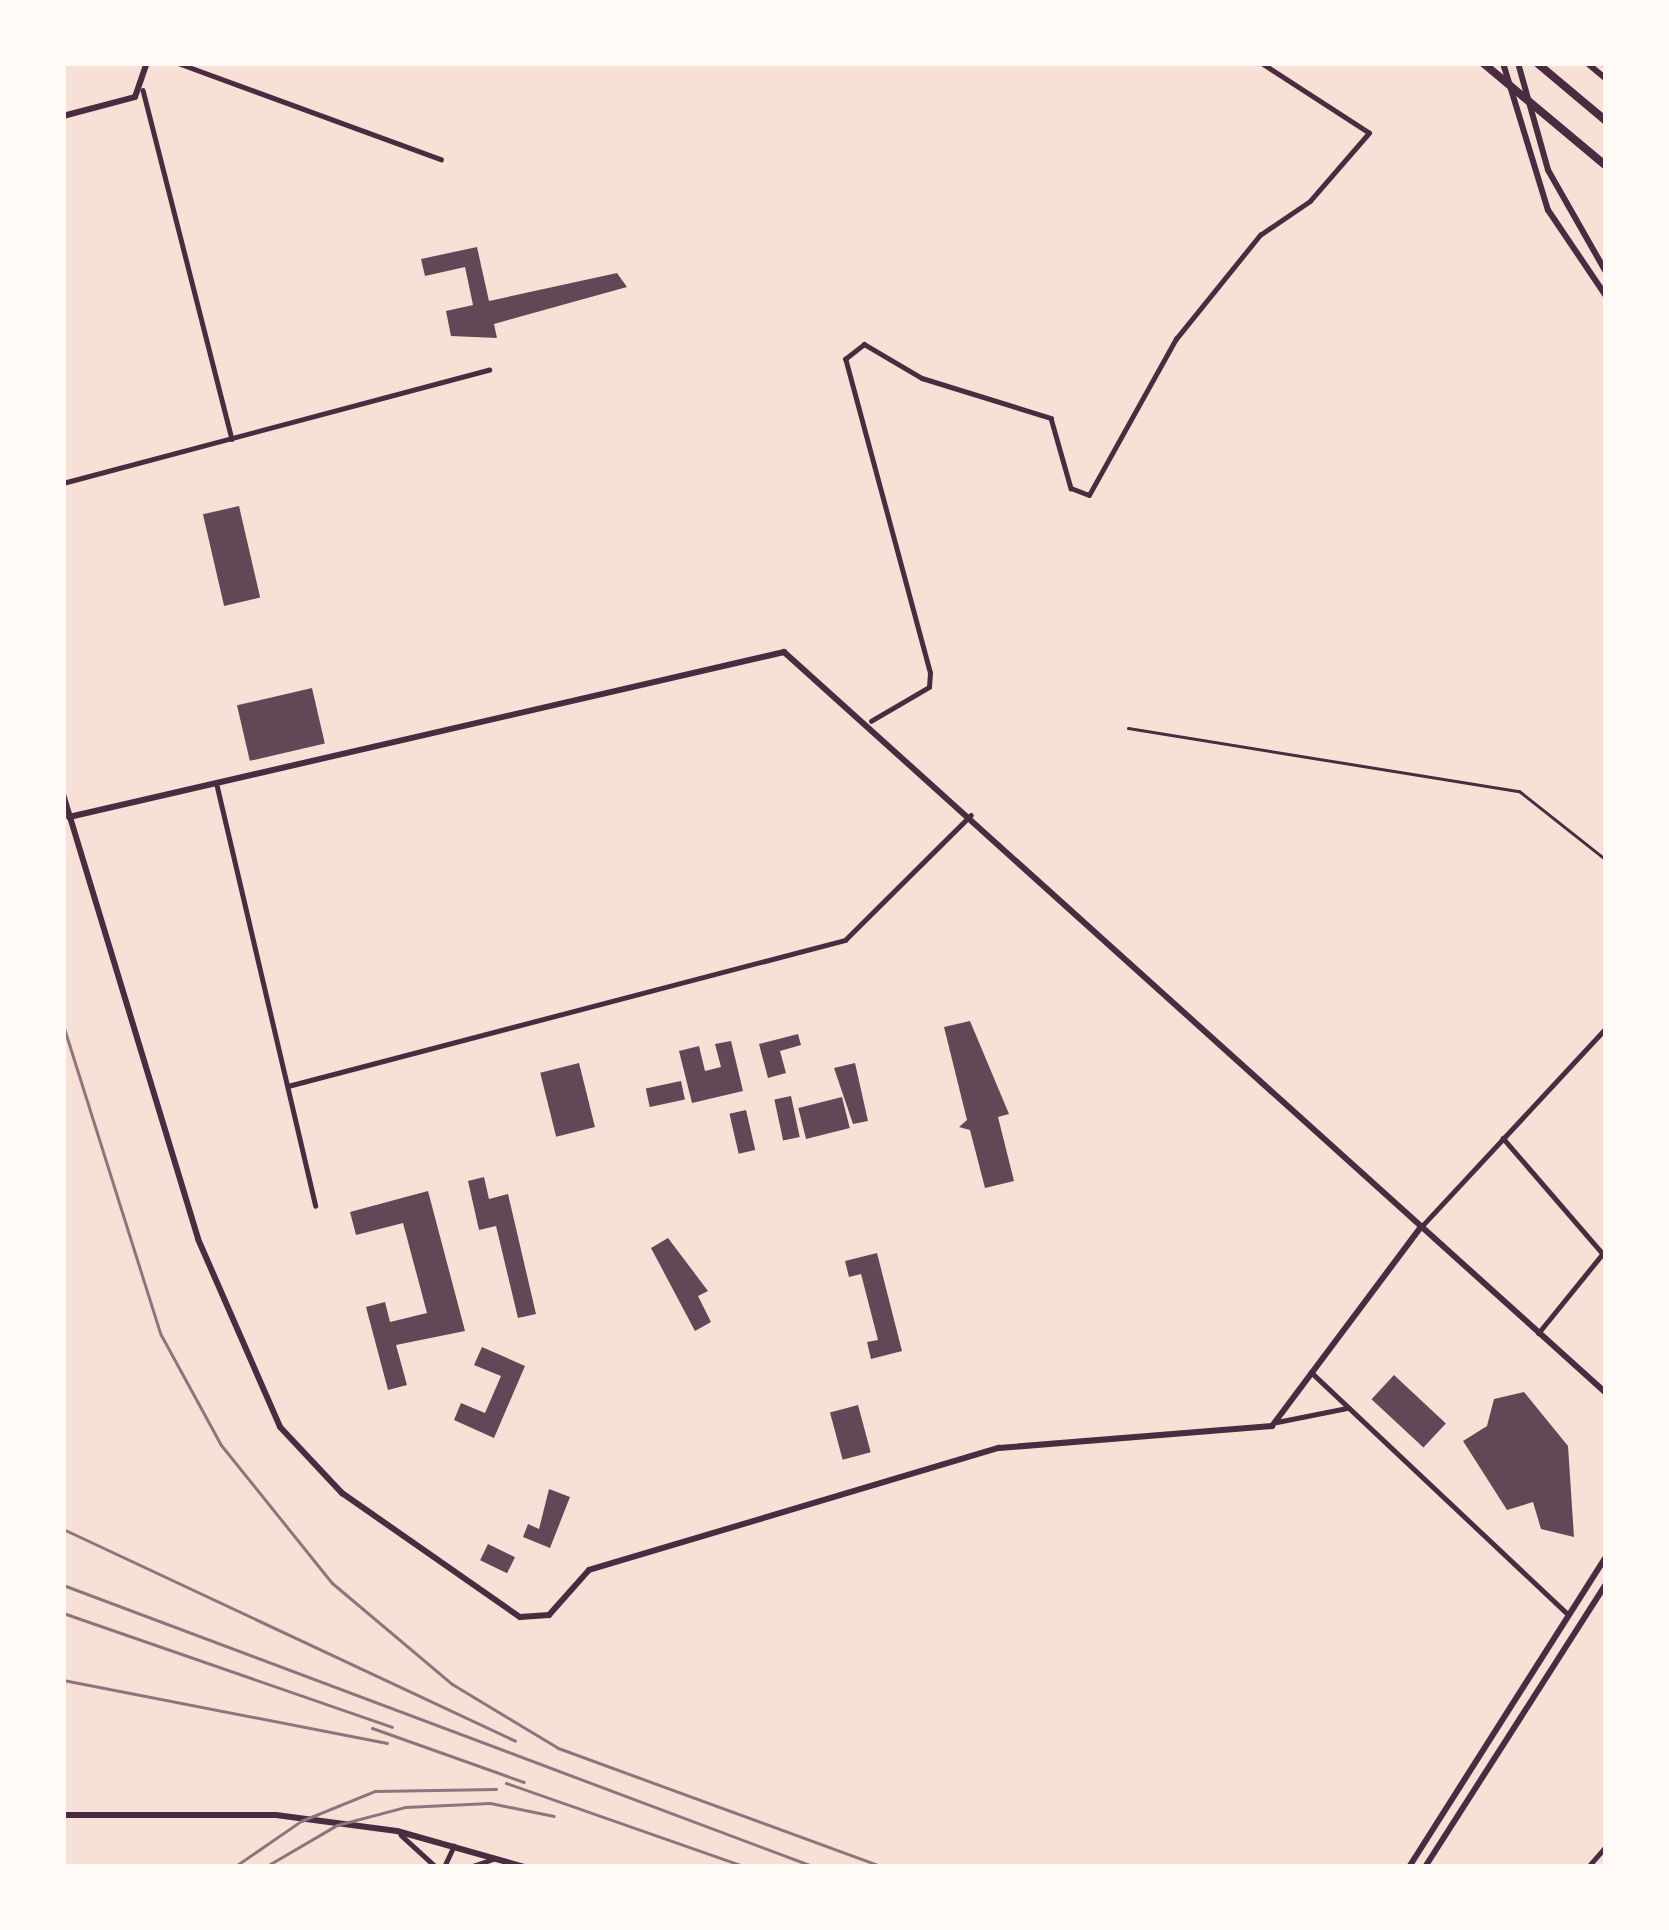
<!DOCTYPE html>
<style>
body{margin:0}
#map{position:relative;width:1669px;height:1930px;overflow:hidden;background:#f7e1d7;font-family:"Open Sans",sans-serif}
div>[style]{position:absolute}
.building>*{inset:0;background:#644757;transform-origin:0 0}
.service>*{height:3px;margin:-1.5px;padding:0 1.5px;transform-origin:1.5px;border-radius:1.5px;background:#4a2c40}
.minor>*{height:4.5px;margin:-2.25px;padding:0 2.25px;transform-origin:2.25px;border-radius:2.25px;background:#4a2c40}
.tertiary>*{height:6px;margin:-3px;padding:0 3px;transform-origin:3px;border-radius:3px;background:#4a2c40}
.secondary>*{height:6px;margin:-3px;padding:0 3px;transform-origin:3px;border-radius:3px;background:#4a2c40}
.trunk>*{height:8px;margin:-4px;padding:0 4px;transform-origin:4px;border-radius:4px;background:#4a2c40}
.rail>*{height:3px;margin:-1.5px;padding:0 1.5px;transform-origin:1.5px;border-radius:1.5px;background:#8f747c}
span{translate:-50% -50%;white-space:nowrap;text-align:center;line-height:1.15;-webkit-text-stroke:10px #fffaf5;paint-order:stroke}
.frame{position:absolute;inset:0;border:66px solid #fffaf5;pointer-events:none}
</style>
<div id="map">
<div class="building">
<i style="clip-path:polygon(477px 247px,489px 301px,617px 273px,627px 287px,494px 324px,497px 338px,451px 336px,446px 311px,473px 305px,465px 267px,425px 276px,421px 259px)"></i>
<i style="left:239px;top:506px;width:94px;height:37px;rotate:77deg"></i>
<i style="left:312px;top:688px;width:57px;height:77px;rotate:77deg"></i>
<i style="clip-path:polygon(970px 1021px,1009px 1114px,998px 1117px,1014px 1181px,985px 1188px,970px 1130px,959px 1127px,967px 1120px,944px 1027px)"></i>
<i style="clip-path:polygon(798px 1034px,801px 1045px,780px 1051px,786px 1073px,768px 1078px,759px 1044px)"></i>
<i style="clip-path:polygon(731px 1041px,743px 1091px,692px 1103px,679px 1051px,699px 1046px,705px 1071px,721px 1067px,715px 1044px)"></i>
<i style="left:579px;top:1063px;width:66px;height:40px;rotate:76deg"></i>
<i style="clip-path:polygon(855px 1063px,868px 1121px,853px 1124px,834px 1068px)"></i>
<i style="left:681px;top:1081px;width:19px;height:36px;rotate:78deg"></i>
<i style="left:791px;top:1096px;width:42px;height:17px;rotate:78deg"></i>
<i style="left:842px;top:1097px;width:32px;height:45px;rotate:76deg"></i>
<i style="left:746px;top:1110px;width:41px;height:17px;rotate:77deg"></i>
<i style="clip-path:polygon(484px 1177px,489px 1199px,508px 1194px,536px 1314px,518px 1318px,496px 1226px,479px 1230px,468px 1181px)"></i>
<i style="clip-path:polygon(428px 1191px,465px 1331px,396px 1345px,407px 1385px,388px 1390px,366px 1307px,385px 1302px,390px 1322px,427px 1313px,403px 1223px,356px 1235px,350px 1212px)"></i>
<i style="clip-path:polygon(668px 1238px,708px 1291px,698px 1296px,711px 1322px,695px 1331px,651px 1248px)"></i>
<i style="clip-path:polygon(877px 1253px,902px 1351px,871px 1359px,867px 1342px,878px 1340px,861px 1274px,849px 1277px,845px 1261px)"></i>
<i style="clip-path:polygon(482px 1347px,525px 1366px,494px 1438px,454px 1420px,461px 1403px,485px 1413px,501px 1376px,474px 1365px)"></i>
<i style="left:1394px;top:1375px;width:71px;height:33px;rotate:43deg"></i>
<i style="clip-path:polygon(1524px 1392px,1568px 1446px,1574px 1537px,1541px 1529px,1533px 1502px,1507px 1510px,1463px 1441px,1487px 1426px,1494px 1399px)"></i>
<i style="left:858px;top:1405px;width:49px;height:29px;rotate:75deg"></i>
<i style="clip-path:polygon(549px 1489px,570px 1497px,550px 1548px,523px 1537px,528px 1524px,539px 1529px)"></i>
<i style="left:488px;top:1544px;width:30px;height:18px;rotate:26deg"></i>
</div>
<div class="service">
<i style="left:1128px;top:728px;width:396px;rotate:9.2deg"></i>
<i style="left:1519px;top:791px;width:111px;rotate:38.4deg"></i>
</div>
<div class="minor">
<i style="left:178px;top:63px;width:280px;rotate:20.1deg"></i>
<i style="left:1603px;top:63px;width:4px;rotate:45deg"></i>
<i style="left:143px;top:90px;width:360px;rotate:75.7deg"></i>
<i style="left:63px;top:483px;width:441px;rotate:-14.9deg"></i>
<i style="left:871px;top:721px;width:67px;rotate:-30.4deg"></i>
<i style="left:929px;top:687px;width:14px;rotate:-86deg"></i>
<i style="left:930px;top:673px;width:325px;rotate:-105.1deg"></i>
<i style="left:845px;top:359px;width:24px;rotate:-38deg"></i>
<i style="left:864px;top:344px;width:67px;rotate:30.4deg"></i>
<i style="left:922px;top:378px;width:135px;rotate:17.2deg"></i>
<i style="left:1051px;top:418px;width:73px;rotate:74.1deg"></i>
<i style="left:1071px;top:488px;width:19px;rotate:21deg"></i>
<i style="left:1089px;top:495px;width:179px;rotate:-60.9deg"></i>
<i style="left:1176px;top:339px;width:134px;rotate:-51.1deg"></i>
<i style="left:1260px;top:235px;width:60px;rotate:-34.2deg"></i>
<i style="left:1310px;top:201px;width:90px;rotate:-49.1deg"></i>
<i style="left:1369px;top:133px;width:129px;rotate:-147.1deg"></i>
<i style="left:217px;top:785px;width:432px;rotate:76.8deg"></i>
<i style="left:288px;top:1086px;width:576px;rotate:-14.69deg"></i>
<i style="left:845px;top:940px;width:177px;rotate:-44.8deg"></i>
<i style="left:1503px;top:1138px;width:153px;rotate:49.2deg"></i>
<i style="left:1603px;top:1254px;width:102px;rotate:129deg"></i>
<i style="left:1422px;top:1226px;width:270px;rotate:-47.1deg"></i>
<i style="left:1311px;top:1372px;width:353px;rotate:43.3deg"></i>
<i style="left:1277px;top:1422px;width:71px;rotate:-11.3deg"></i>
<i style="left:401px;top:1835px;width:47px;rotate:42.4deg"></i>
<i style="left:444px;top:1867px;width:23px;rotate:-65deg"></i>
<i style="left:470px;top:1867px;width:24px;rotate:-19deg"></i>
<i style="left:1588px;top:1867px;width:28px;rotate:-49deg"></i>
</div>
<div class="tertiary">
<i style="left:63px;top:116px;width:74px;rotate:-14.8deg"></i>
<i style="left:135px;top:97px;width:36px;rotate:-71deg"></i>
<i style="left:63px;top:794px;width:465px;rotate:73.1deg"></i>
<i style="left:198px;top:1239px;width:205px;rotate:66.4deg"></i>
<i style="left:280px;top:1427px;width:91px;rotate:46.8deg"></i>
<i style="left:342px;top:1493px;width:217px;rotate:34.9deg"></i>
<i style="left:520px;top:1617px;width:29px;rotate:-4deg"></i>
<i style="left:549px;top:1615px;width:60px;rotate:-48.4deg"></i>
<i style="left:589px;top:1570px;width:428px;rotate:-16.6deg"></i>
<i style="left:999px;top:1448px;width:274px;rotate:-4.6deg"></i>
<i style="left:1272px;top:1426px;width:249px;rotate:-53.2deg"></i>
<i style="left:69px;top:817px;width:734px;rotate:-12.99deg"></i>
<i style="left:784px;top:652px;width:1107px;rotate:42.03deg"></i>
<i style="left:63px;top:1815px;width:213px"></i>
<i style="left:276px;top:1815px;width:122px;rotate:7.5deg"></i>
<i style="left:397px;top:1831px;width:132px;rotate:15.8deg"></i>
</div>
<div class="secondary">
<i style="left:1503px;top:63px;width:154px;rotate:73deg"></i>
<i style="left:1548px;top:210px;width:104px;rotate:56deg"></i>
<i style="left:1518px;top:63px;width:111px;rotate:74.3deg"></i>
<i style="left:1548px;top:170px;width:117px;rotate:60.4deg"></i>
<i style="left:1587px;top:63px;width:25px;rotate:40deg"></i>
<i style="left:1409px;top:1867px;width:368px;rotate:-57.6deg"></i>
<i style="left:1425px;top:1867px;width:336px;rotate:-57.4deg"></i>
</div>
<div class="trunk">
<i style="left:1483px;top:63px;width:160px;rotate:39.9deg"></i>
<i style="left:1537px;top:63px;width:90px;rotate:40deg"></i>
</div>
<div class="rail">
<i style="left:63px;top:1025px;width:325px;rotate:72.5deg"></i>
<i style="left:161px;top:1335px;width:125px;rotate:61.4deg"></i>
<i style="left:221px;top:1445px;width:177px;rotate:51.2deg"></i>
<i style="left:332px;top:1583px;width:157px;rotate:40.1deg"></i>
<i style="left:452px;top:1684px;width:124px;rotate:31.1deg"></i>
<i style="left:558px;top:1748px;width:346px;rotate:20.1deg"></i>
<i style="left:63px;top:1529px;width:499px;rotate:25.1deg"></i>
<i style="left:63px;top:1585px;width:803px;rotate:20.56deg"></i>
<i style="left:63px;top:1613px;width:348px;rotate:19.1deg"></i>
<i style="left:63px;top:1680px;width:330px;rotate:11deg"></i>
<i style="left:372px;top:1728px;width:161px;rotate:19.6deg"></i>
<i style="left:506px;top:1783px;width:254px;rotate:19.3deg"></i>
<i style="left:234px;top:1867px;width:81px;rotate:-34.5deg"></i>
<i style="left:301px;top:1821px;width:80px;rotate:-22.1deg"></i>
<i style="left:375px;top:1791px;width:121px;rotate:-0.9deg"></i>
<i style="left:265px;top:1867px;width:83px;rotate:-30.3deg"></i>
<i style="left:337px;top:1825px;width:70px;rotate:-14.8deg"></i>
<i style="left:405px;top:1807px;width:85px;rotate:-2.7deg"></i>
<i style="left:490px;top:1803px;width:65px;rotate:11.5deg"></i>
</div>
<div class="frame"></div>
</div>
